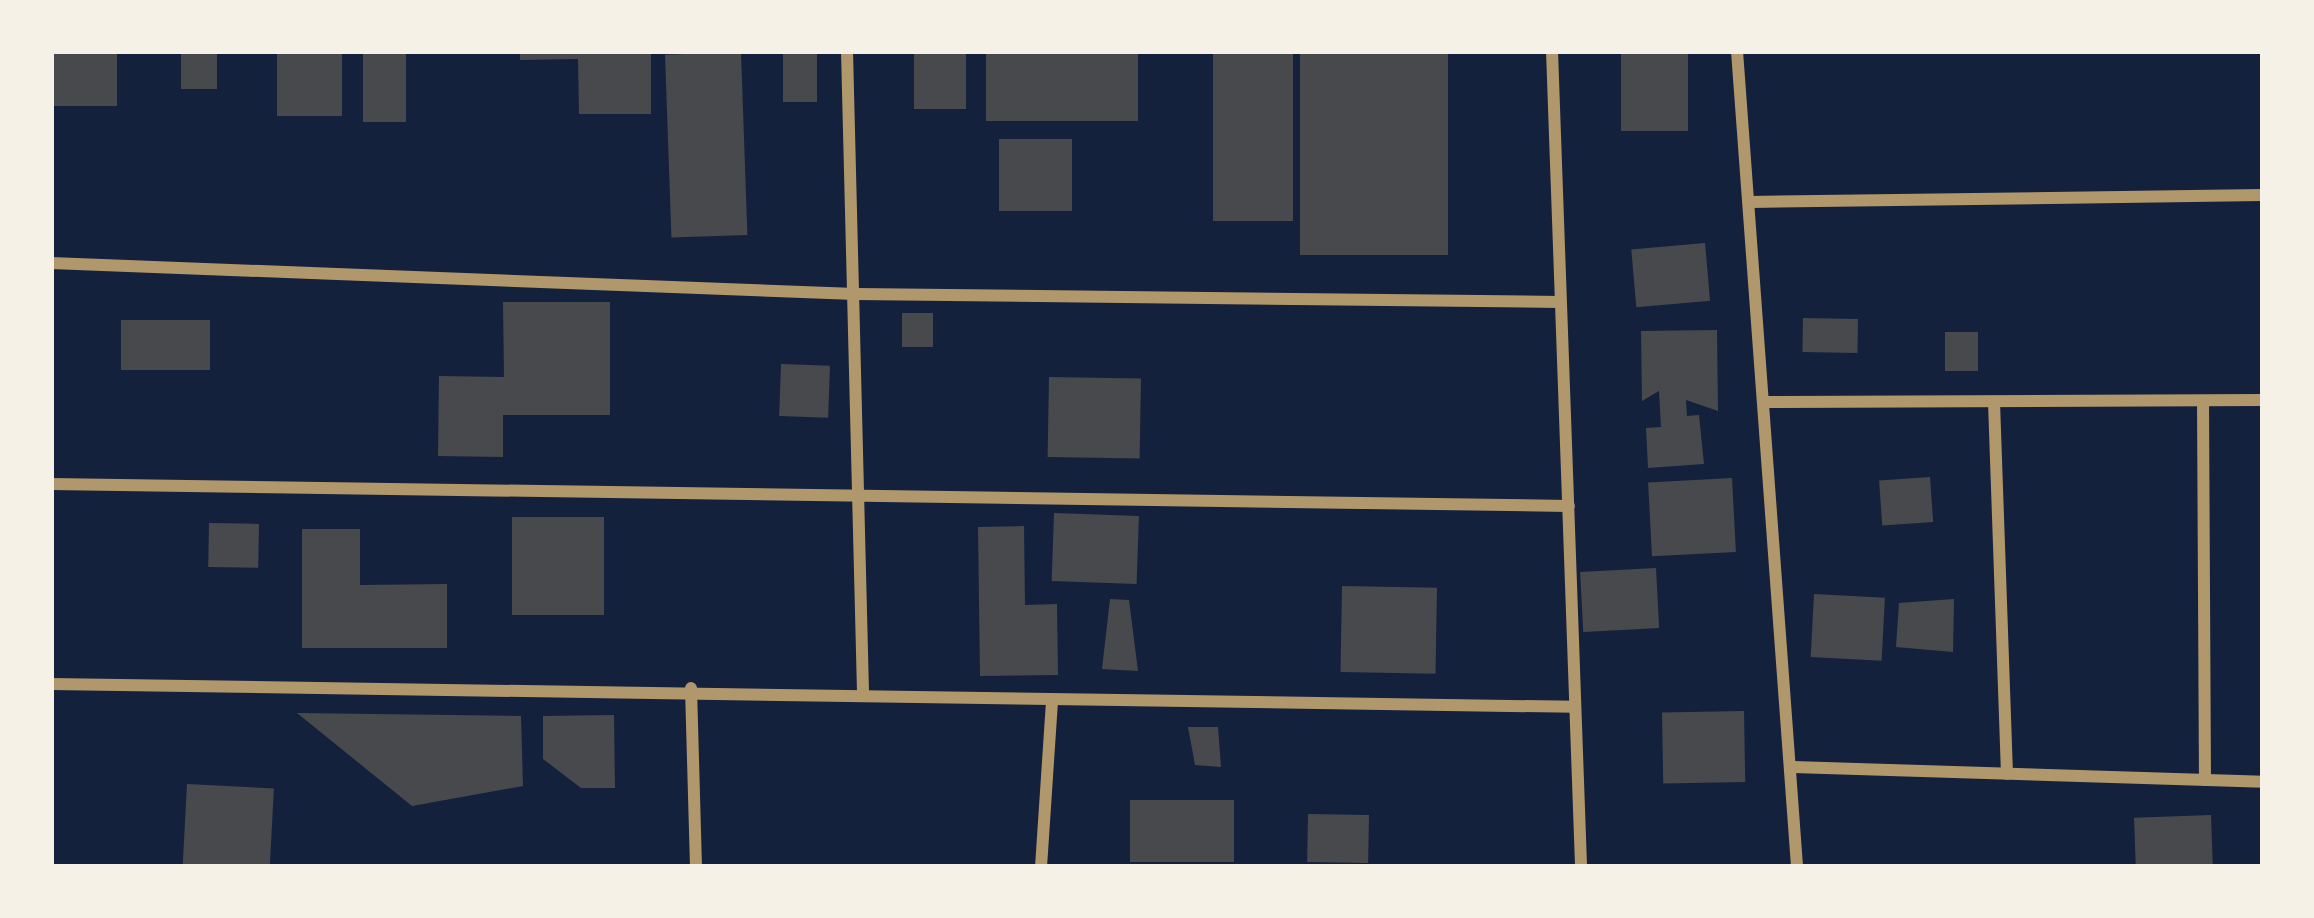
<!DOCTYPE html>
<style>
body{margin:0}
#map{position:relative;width:2314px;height:918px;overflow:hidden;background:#14213d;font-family:Barlow,sans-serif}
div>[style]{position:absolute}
.building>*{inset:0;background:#48494c;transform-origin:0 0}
.minor>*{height:12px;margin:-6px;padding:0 6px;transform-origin:6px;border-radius:6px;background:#b1986c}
span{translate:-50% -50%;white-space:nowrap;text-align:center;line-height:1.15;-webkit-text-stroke:10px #f6f1e7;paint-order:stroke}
.frame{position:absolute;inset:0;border:54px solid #f6f1e7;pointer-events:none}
</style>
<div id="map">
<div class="building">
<i style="left:51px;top:51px;width:66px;height:55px"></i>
<i style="left:181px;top:51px;width:36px;height:38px"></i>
<i style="left:277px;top:51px;width:65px;height:65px"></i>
<i style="left:363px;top:51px;width:43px;height:71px"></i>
<i style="clip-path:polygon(520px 51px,651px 51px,651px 114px,579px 114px,578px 59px,520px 60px)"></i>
<i style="left:783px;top:51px;width:34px;height:51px"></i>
<i style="left:914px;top:51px;width:52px;height:58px"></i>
<i style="left:986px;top:51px;width:152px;height:70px"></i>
<i style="left:1213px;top:51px;width:80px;height:170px"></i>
<i style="left:1300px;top:51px;width:148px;height:204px"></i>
<i style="left:1621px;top:51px;width:67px;height:80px"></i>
<i style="left:741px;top:52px;width:183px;height:76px;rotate:88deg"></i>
<i style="left:999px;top:139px;width:73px;height:72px"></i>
<i style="left:1705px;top:243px;width:58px;height:74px;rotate:85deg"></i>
<i style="clip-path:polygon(503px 302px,610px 302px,610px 415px,503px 415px,503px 457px,438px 456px,439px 376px,504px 377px)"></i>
<i style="left:902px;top:313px;width:31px;height:34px"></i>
<i style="left:1803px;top:318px;width:55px;height:34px;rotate:1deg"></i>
<i style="left:121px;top:320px;width:89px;height:50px"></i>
<i style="clip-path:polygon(1717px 330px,1718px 411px,1686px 400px,1687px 416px,1699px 415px,1704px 464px,1648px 468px,1646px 428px,1661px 427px,1659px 391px,1642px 401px,1641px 331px)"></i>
<i style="left:1945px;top:332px;width:33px;height:39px"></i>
<i style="left:781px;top:364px;width:49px;height:52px;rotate:2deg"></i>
<i style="left:1049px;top:377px;width:92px;height:80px;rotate:1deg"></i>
<i style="left:1930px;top:477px;width:45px;height:51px;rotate:86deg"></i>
<i style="left:1732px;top:478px;width:74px;height:84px;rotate:87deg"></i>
<i style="left:1054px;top:513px;width:85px;height:68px;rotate:2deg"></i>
<i style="left:512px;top:517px;width:92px;height:98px"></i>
<i style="left:209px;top:523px;width:50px;height:44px;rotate:1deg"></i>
<i style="clip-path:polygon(1024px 526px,1025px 605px,1057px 604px,1058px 675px,980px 676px,978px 527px)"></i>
<i style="clip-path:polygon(302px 529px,360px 529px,360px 585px,447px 584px,447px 648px,302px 648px)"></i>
<i style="left:1656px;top:568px;width:60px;height:76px;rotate:87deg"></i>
<i style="left:1342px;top:586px;width:95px;height:86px;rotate:1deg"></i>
<i style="left:1814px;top:594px;width:71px;height:63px;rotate:3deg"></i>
<i style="clip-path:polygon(1110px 599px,1129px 600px,1138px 671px,1102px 669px)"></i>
<i style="clip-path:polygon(1954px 599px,1953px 652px,1896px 647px,1899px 603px)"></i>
<i style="left:1744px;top:711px;width:71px;height:82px;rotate:89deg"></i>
<i style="clip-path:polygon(297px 713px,521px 716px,523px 786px,412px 806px)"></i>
<i style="clip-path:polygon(614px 715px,615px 788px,581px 788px,543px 759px,543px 716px)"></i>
<i style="clip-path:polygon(1188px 727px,1218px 727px,1221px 767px,1195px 765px)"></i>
<i style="left:187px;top:784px;width:87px;height:83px;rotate:3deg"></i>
<i style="left:1234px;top:800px;width:62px;height:104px;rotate:90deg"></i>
<i style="left:1308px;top:814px;width:61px;height:48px;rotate:1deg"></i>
<i style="left:2211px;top:815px;width:52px;height:77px;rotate:88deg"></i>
</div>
<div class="minor">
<i style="left:847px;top:51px;width:639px;rotate:88.57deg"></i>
<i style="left:1552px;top:51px;width:817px;rotate:87.96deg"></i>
<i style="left:1737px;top:51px;width:818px;rotate:85.79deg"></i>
<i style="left:1750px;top:202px;width:513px;rotate:-0.78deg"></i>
<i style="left:51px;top:263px;width:805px;rotate:2.21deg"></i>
<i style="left:855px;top:294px;width:705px;rotate:0.65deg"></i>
<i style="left:2203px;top:401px;width:379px;rotate:89.7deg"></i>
<i style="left:1763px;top:402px;width:500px;rotate:-0.23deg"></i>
<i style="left:1994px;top:402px;width:372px;rotate:88deg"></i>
<i style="left:51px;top:484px;width:1518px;rotate:0.83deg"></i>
<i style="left:51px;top:684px;width:1524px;rotate:0.86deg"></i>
<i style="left:691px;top:688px;width:179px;rotate:88.4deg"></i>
<i style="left:1793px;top:767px;width:470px;rotate:1.8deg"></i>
<i style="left:1041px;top:867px;width:164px;rotate:-86.2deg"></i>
</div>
<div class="frame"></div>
</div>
